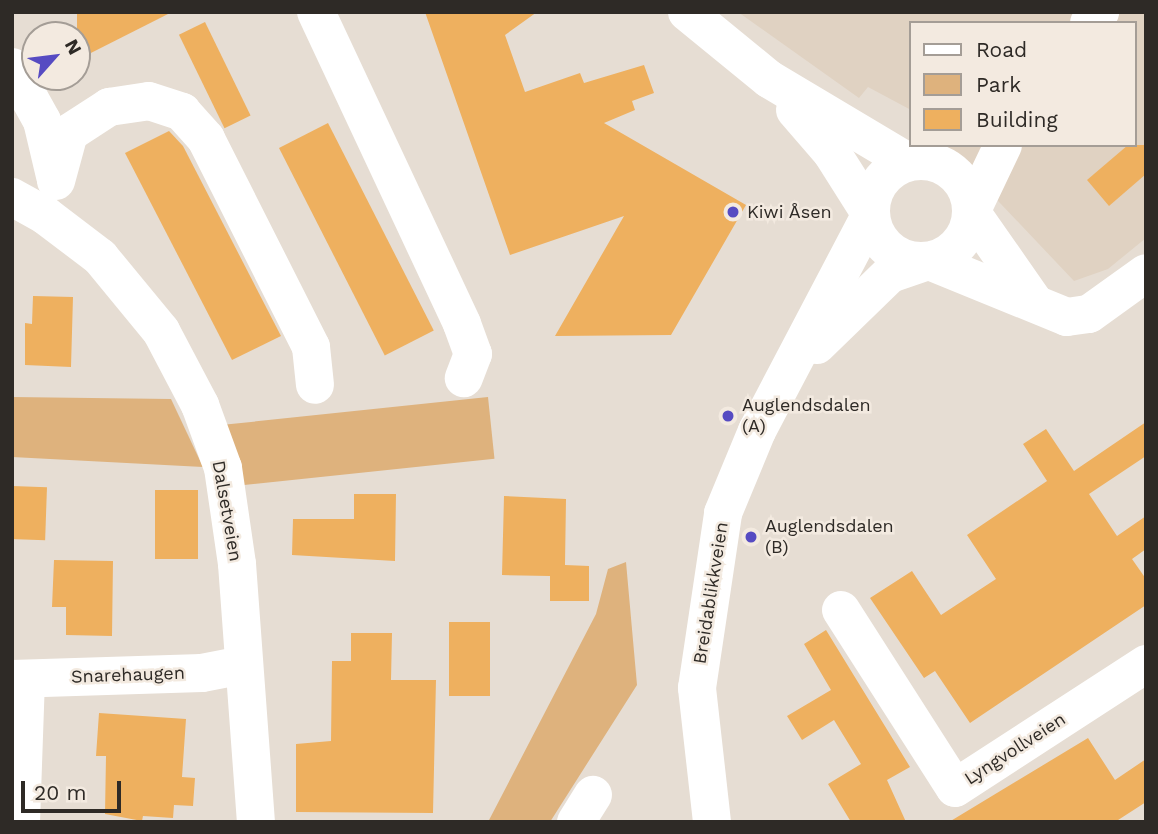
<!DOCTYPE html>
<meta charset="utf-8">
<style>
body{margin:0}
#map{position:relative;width:1158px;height:834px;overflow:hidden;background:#e6ddd3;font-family:"Work Sans",sans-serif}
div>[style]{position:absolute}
.built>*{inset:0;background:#e0d2c2}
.green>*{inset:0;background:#deb27d;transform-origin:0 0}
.building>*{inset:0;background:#eeb05f;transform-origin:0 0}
.minor>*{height:38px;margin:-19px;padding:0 19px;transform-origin:19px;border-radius:19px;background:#fff}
.major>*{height:38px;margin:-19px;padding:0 19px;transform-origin:19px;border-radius:19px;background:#fff}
.major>.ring{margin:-19px;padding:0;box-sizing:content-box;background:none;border:38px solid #fff;border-radius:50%}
.dots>*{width:19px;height:19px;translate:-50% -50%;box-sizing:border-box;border:4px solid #f3eae0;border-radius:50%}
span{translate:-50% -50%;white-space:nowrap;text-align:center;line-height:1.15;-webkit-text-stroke:5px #f3eae0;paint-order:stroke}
.poi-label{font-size:18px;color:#2e2a26}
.left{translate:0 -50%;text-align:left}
.street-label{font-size:18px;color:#2e2a26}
.frame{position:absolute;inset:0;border:14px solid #2e2a26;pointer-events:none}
.legend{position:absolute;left:909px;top:21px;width:228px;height:126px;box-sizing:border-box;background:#f3eae0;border:2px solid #a49d96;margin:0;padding:9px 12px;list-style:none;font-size:21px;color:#2e2a26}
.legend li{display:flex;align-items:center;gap:14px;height:35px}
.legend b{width:35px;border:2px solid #a49d96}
.north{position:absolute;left:21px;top:21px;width:70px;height:70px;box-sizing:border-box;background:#f3eae0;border:2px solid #a49d96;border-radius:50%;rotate:62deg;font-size:19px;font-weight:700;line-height:28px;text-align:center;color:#2e2a26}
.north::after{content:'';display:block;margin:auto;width:24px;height:32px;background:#564bc2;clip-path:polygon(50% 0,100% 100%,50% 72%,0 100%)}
.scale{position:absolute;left:21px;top:781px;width:100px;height:32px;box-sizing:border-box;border:4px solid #2e2a26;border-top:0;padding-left:9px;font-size:21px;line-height:24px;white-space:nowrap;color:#2e2a26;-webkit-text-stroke:5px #f3eae0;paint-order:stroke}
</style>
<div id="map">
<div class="built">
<i style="clip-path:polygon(738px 12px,1146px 12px,1146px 238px,1108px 269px,1074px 281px,945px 145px,1135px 145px,1135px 23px,911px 23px,911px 110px,868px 87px,859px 98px)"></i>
</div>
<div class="green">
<i style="clip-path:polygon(12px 397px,171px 399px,203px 467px,12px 457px)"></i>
<i style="left:488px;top:397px;width:62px;height:271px;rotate:84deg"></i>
<i style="clip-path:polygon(626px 562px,637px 685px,550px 822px,488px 822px,596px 614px,608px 569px)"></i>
</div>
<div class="building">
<i style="clip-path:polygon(77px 12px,172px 12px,77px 60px)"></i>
<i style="clip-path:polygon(425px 12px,537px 12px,505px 35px,525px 92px,580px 73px,584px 83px,644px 65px,654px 93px,632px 101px,635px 110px,604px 123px,746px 205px,671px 335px,555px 336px,624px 216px,510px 255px)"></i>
<i style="left:205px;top:22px;width:104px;height:29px;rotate:64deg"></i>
<i style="left:328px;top:123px;width:233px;height:55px;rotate:63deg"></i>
<i style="clip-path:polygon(169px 131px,183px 146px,281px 336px,232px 360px,125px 153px)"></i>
<i style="clip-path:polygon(1128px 145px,1146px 145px,1146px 174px,1109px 206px,1087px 180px)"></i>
<i style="clip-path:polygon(33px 296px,73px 297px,71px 367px,25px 365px,25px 323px,32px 324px)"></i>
<i style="clip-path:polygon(1146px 422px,1146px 456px,1089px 494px,1117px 536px,1146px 516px,1146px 549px,1132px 559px,1146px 579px,1146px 605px,970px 723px,935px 671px,924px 678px,870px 598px,912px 571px,941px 615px,996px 579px,967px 535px,1047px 481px,1023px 444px,1046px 429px,1074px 471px)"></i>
<i style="left:12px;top:486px;width:35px;height:53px;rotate:2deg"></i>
<i style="left:155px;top:490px;width:43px;height:69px"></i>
<i style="clip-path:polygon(354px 494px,396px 494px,395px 561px,292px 555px,293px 519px,354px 519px)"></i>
<i style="clip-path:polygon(504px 496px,566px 499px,565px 565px,589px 566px,589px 601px,550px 601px,550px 576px,502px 575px)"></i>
<i style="clip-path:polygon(54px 560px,113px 561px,112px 636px,66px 635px,66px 607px,52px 607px)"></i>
<i style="left:449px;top:622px;width:41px;height:74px"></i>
<i style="clip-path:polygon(826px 630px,910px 767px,887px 780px,906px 822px,851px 822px,828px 784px,861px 764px,834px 720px,802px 740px,787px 716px,831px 690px,804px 644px)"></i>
<i style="clip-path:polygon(351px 633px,392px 633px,391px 680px,436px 680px,433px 813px,296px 812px,296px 744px,331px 741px,332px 661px,351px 661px)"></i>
<i style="clip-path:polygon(99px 713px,186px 719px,182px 777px,195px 778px,193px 806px,174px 805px,173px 818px,143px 816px,142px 821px,105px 814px,106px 756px,96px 756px)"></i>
<i style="clip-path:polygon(1088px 738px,1115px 780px,1146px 759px,1146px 802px,1115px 822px,949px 822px)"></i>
</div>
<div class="minor">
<i style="left:316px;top:12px;width:344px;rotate:64.9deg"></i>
<i style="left:462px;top:324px;width:32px;rotate:70deg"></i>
<i style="left:473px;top:354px;width:26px;rotate:111deg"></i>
<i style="left:687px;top:12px;width:106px;rotate:39.3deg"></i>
<i style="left:769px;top:79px;width:162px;rotate:30.8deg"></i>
<i style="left:12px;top:67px;width:62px;rotate:60.9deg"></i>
<i style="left:42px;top:121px;width:57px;rotate:76.7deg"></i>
<i style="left:795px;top:110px;width:57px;rotate:49.3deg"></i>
<i style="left:832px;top:153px;width:71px;rotate:57.7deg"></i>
<i style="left:56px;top:181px;width:50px;rotate:-74.8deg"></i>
<i style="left:69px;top:133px;width:48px;rotate:-33deg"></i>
<i style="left:109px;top:107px;width:40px;rotate:-8.5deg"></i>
<i style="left:149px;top:101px;width:35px;rotate:18deg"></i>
<i style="left:182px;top:112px;width:36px;rotate:48deg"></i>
<i style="left:206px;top:139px;width:233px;rotate:63.2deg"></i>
<i style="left:311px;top:347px;width:38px;rotate:84deg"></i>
<i style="left:12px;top:197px;width:39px;rotate:29deg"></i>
<i style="left:46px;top:216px;width:68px;rotate:37.2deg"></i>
<i style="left:100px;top:257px;width:96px;rotate:50.5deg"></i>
<i style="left:161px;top:331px;width:84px;rotate:62.2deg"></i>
<i style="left:200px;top:405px;width:67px;rotate:69.9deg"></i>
<i style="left:223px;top:468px;width:97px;rotate:81.7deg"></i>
<i style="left:237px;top:564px;width:259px;rotate:85.8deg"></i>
<i style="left:972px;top:213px;width:108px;rotate:55.1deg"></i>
<i style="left:929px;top:261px;width:149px;rotate:22.1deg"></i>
<i style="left:1067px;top:317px;width:22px;rotate:-8deg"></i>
<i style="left:1089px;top:314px;width:70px;rotate:-35.7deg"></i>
<i style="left:841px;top:610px;width:211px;rotate:57.4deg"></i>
<i style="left:955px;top:788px;width:228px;rotate:-33deg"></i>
<i style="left:12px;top:679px;width:190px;rotate:-1.8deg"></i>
<i style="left:202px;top:673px;width:42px;rotate:-11deg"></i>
<i style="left:21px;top:822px;width:143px;rotate:-88deg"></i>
<i style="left:576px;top:822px;width:32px;rotate:-58deg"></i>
</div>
<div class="major">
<i style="left:1089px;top:23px;width:16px;rotate:-45deg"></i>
<i class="ring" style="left:871px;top:161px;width:62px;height:62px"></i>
<i style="left:972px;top:210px;width:72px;rotate:-64.5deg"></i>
<i style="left:817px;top:345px;width:102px;rotate:-44.2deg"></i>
<i style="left:890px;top:274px;width:37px;rotate:-19deg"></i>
<i style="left:712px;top:822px;width:135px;rotate:-96.4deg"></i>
<i style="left:697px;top:688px;width:177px;rotate:-81.5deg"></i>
<i style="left:723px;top:513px;width:89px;rotate:-67.5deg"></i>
<i style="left:757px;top:431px;width:243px;rotate:-62.3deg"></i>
</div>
<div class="dots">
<i style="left:733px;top:212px;background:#564bc2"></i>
<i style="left:728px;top:416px;background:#564bc2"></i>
<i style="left:751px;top:537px;background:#564bc2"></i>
</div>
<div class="poi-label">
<span class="left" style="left:747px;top:212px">Kiwi Åsen</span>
<span class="left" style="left:742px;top:416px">Auglendsdalen<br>(A)</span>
<span class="left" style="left:765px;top:537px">Auglendsdalen<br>(B)</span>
</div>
<div class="street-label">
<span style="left:227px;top:511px;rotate:80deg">Dalsetveien</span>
<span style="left:711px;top:593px;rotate:-81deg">Breidablikkveien</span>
<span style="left:128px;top:675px;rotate:-2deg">Snarehaugen</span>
<span style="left:1015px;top:749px;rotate:-33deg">Lyngvollveien</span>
</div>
<div class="frame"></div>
<ul class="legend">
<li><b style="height:9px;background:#fff"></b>Road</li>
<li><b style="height:19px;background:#deb27d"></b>Park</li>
<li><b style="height:19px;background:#eeb05f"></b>Building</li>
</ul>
<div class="north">N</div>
<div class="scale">20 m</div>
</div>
